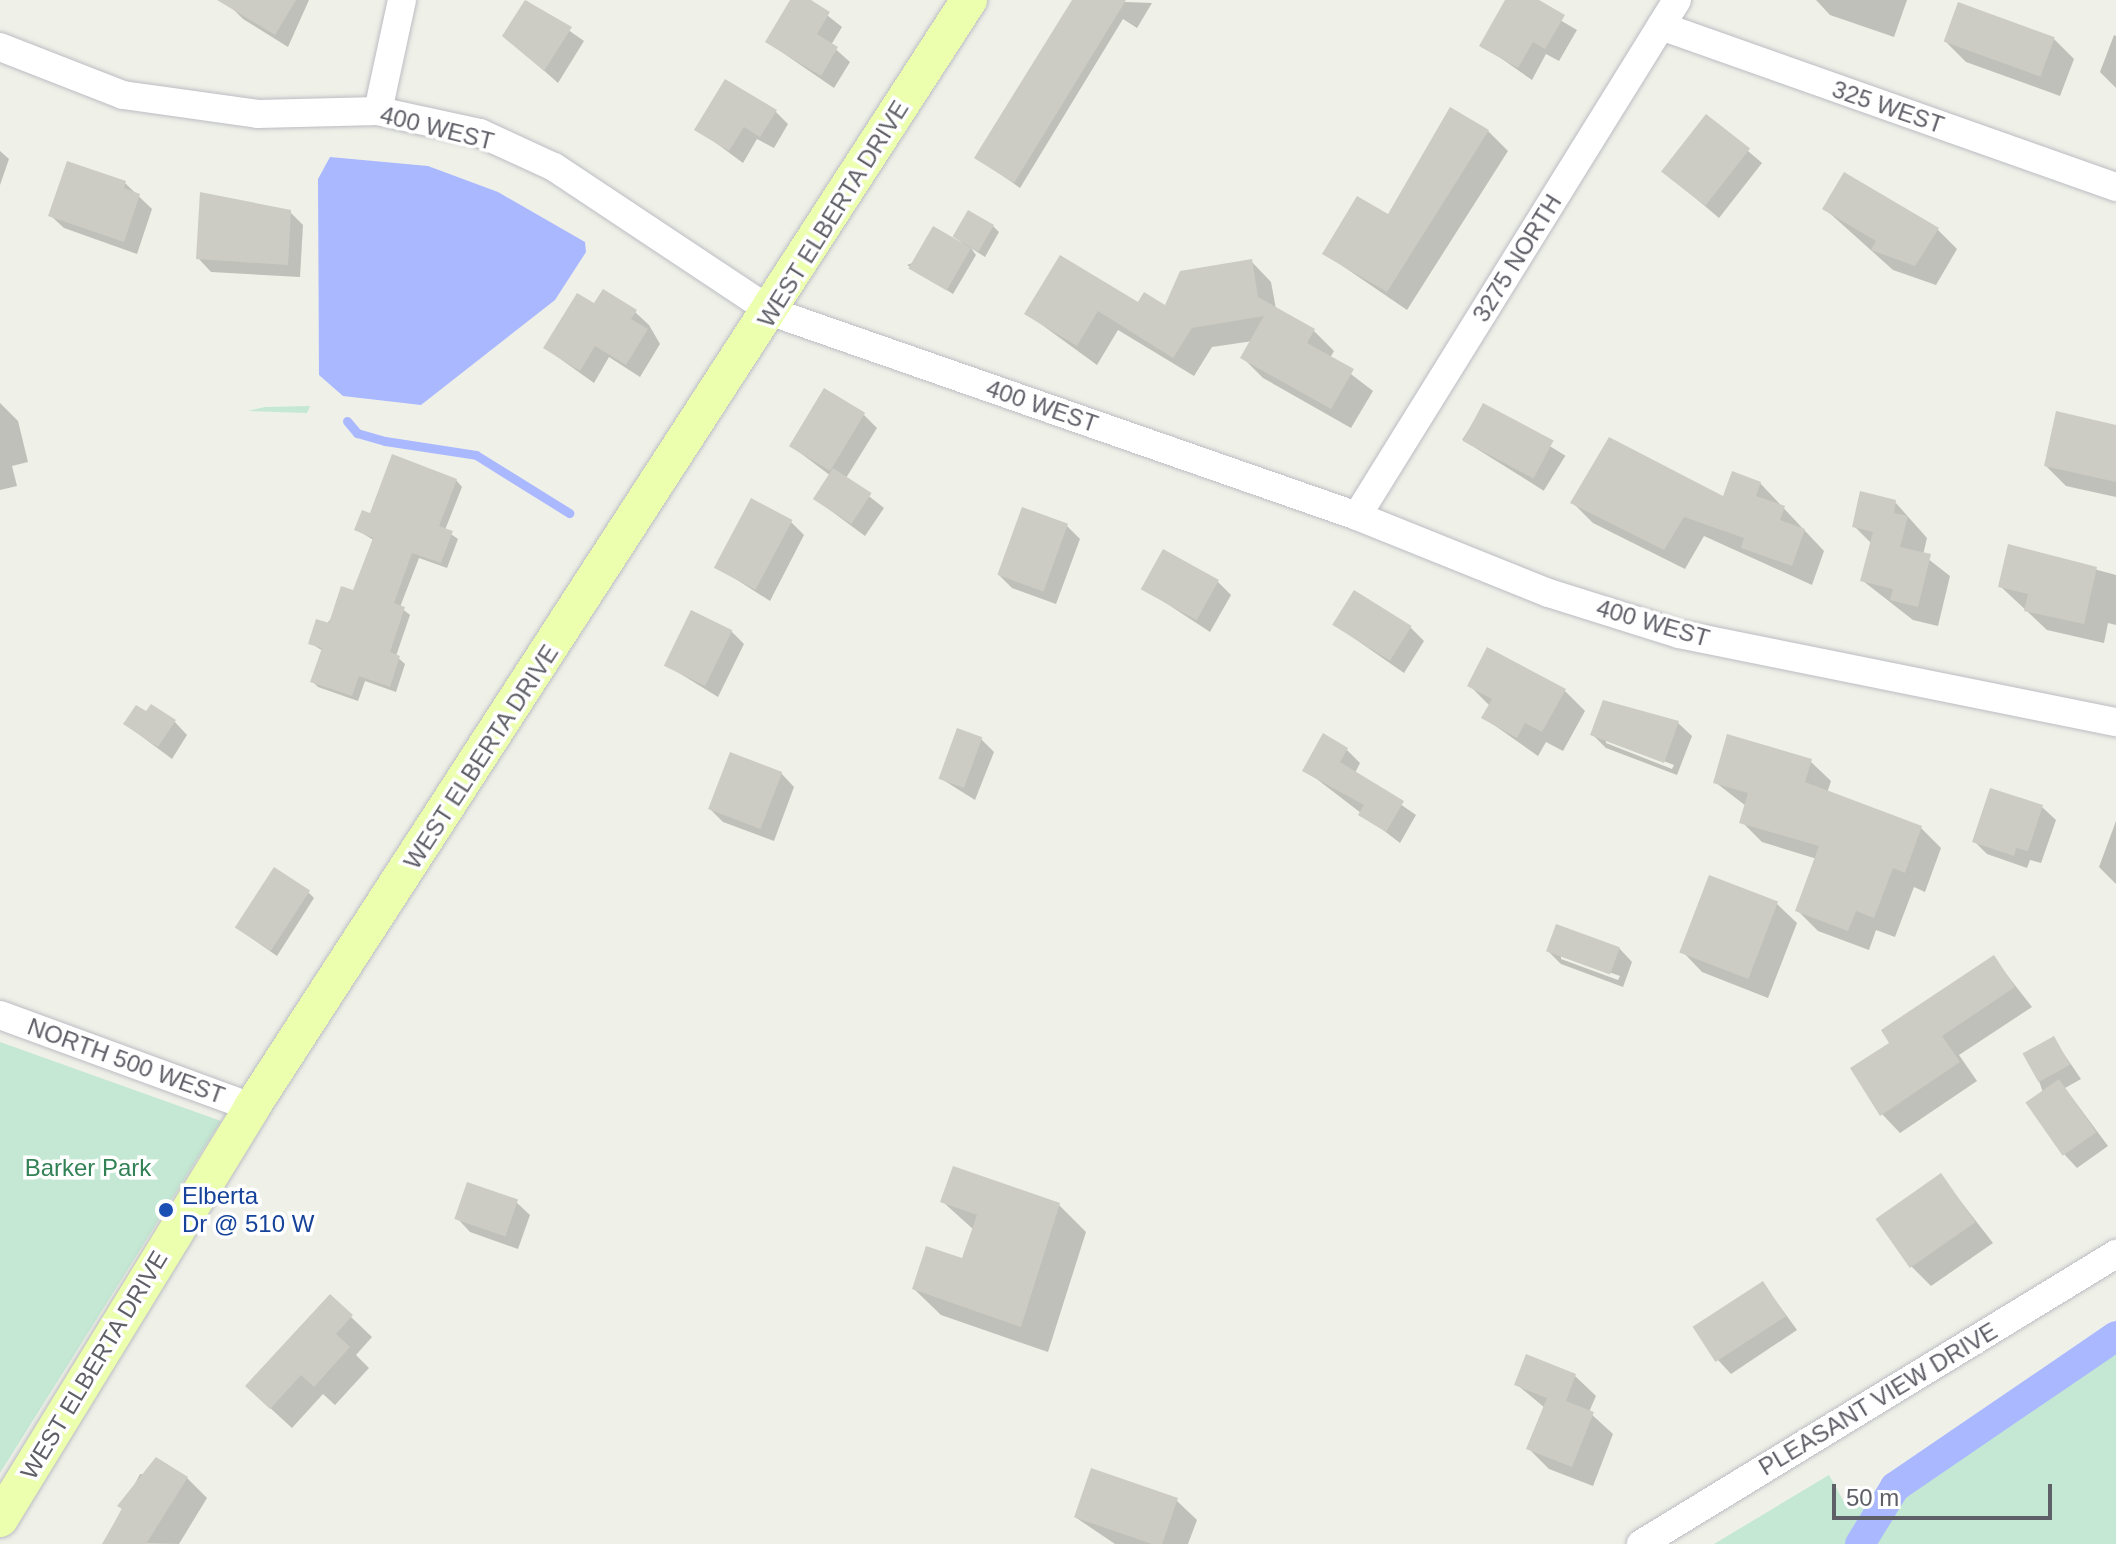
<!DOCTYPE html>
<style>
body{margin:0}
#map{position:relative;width:2116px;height:1544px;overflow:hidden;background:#eff1e8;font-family:Arial,sans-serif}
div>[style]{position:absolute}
.green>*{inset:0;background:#c4e8d3}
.water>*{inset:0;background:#aab8ff}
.shadow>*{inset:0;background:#0003;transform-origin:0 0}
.stream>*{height:9px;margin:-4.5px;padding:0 4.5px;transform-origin:4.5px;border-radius:4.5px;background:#aab8ff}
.canal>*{height:30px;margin:-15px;padding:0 15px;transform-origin:15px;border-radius:15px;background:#aab8ff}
.building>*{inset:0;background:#ccccc4;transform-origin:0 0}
.roads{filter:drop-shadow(0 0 2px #bcbcc3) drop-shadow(0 0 2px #bcbcc3)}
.minor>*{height:28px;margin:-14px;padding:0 14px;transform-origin:14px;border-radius:14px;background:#fff}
.major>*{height:36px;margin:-18px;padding:0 18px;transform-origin:18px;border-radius:18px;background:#ecffaf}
.dots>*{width:22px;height:22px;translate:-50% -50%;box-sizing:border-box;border:4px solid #fff;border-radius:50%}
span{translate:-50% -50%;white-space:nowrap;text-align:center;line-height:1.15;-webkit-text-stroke:7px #fff;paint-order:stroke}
.street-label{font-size:24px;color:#5f5f68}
.park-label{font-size:24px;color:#338256}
.transit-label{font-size:24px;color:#164399}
.left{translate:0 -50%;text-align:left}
.scale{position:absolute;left:1832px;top:1484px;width:220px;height:36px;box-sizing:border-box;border:4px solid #5f5f68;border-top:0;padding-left:10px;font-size:24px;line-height:28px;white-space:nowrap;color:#5f5f68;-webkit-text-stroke:6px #fff;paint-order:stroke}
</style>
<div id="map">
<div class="green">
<i style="clip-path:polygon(310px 406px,307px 413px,248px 411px,265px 407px)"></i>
<i style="clip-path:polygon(0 1042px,221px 1121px,0 1473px)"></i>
<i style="clip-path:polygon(2116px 1346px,2116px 1544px,1714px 1544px,1829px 1475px,1848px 1509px)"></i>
</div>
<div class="water">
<i style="clip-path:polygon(330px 157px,428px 166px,498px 192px,585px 242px,586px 252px,555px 300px,421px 405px,343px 396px,319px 375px,318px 179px)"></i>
</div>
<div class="shadow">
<i style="clip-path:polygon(233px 0,309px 0,288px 47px,243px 19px,230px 6px)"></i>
<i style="clip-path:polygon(792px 0,808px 0,842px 27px,831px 45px,850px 62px,834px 88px,767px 42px)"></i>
<i style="clip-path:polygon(1075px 0,1152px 3px,1137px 28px,1123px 19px,1020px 188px,977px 158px)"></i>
<i style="clip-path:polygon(1526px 0,1577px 30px,1559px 61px,1546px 54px,1532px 80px,1482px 45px)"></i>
<i style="clip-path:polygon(1816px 0,1907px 0,1894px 37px,1830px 15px)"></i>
<i style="clip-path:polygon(527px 1px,584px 41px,558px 83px,505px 36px)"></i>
<i style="clip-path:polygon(2114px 35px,2116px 36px,2116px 88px,2100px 72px)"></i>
<i style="clip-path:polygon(2054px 39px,2074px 59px,2060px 96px,1966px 62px,1946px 42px)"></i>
<i style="clip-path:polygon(775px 111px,788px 124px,774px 148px,757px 139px,743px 163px,697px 129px)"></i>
<i style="clip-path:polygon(1707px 116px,1762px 163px,1719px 218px,1668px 175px)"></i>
<i style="clip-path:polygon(1488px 131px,1508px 151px,1407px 310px,1325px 254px,1389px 217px)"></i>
<i style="clip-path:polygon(0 151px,9px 159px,0 185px)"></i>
<i style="clip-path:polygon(125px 183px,152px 209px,137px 254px,64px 228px,50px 215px)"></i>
<i style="clip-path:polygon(202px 194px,290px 212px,303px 225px,300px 277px,211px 272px,198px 258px)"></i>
<i style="clip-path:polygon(1825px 209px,1937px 229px,1957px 249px,1936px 285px,1893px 270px)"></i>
<i style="clip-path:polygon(993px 226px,999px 232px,985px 257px,971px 248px,976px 255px,953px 294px,907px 265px,963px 244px,955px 236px)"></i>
<i style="clip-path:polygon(1251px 261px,1271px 282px,1276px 309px,1314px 331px,1334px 351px,1330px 358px,1373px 391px,1351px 428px,1263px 378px,1243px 358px,1253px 341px,1212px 347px,1194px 376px,1118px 330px,1097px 365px,1027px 314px,1166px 308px)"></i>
<i style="clip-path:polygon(595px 306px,635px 312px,649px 325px,660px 344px,640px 377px,609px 357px,594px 383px,545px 348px)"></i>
<i style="clip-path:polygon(0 403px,18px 421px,28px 462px,12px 466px,17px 486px,0 490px)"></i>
<i style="left:1484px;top:405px;width:96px;height:41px;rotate:32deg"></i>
<i style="clip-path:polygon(864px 415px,877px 428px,846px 478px,884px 508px,865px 536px,815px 499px,831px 476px,791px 446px)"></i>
<i style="clip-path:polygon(2116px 427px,2116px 497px,2066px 486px,2046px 466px)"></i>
<i style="clip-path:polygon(456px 480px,462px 487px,445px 530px,458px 539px,447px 568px,419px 558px,400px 607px,410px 615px,396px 656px,405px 664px,396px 692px,365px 681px,358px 701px,318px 687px,312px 681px,323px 651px,310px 643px,354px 592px,375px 541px,357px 530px,371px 515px)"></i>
<i style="clip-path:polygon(1760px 483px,1824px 551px,1812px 585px,1704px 536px,1685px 569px,1593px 523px,1573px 503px,1724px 499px)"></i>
<i style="clip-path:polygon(1895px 502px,1927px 538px,1923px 555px,1950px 576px,1938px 626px,1913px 620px,1863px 581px,1872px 544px,1854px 526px)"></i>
<i style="clip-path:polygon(791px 522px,804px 535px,770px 601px,717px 567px)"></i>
<i style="clip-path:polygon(1067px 526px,1080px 539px,1056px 604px,1012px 588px,999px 575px)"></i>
<i style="clip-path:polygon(2009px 546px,2116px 575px,2116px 625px,2108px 623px,2104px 643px,2047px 630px,2000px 586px)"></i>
<i style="clip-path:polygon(1218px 582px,1231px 595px,1210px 632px,1143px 588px)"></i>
<i style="clip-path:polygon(1335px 625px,1411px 628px,1424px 641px,1404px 673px)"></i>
<i style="clip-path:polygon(731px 631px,744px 644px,718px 697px,666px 665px)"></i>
<i style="clip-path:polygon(1469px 685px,1564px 690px,1585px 711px,1563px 751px,1546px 742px,1538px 756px,1484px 718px,1490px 706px)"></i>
<i style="clip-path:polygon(evenodd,1604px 703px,1678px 723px,1692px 736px,1677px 775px,1606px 748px,1593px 735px,1604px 703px,1606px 739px,1674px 765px,1672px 769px,1606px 743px,1606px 739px)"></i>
<i style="clip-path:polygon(147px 714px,174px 721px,187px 735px,172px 759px,125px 724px)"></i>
<i style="clip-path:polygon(980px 738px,994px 752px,975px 800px,940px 778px)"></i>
<i style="clip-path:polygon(1347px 750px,1360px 763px,1355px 773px,1416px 815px,1400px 843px,1305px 770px)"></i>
<i style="clip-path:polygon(1810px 761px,1831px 781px,1827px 793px,1921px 828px,1941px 848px,1925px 892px,1914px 887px,1895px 937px,1876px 930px,1869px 950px,1818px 931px,1798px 911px,1817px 859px,1762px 842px,1742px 822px,1746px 806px,1715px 782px)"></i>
<i style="clip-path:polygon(781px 773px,794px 787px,774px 841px,723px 822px,710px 809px)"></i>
<i style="clip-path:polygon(2042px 807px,2056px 820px,2041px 863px,2030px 860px,2027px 868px,1987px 854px,1974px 841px)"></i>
<i style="clip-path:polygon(2116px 821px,2116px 884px,2099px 867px)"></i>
<i style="clip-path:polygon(308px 892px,314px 898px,277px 956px,237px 928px)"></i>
<i style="clip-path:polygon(1776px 903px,1797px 923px,1768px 998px,1702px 972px,1682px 951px)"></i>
<i style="clip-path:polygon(evenodd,1619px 948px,1632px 962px,1623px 987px,1561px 964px,1548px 951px,1619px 948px,1561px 955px,1620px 976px,1618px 980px,1561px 959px,1561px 955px)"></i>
<i style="clip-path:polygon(1993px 957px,2032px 1007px,1959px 1055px,1977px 1081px,1900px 1133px,1882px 1114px,1892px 1043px)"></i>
<i style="clip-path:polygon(2053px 1038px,2081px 1079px,2065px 1088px,2108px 1146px,2077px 1168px,2064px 1154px,2039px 1081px)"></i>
<i style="clip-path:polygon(1941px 1176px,1993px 1243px,1931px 1286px,1911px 1266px)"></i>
<i style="clip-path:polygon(516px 1202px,530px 1215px,518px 1249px,470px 1232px,457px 1218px)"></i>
<i style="clip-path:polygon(943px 1202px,1059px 1205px,1086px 1232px,1048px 1352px,941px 1315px,914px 1289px,963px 1261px,974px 1230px)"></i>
<i style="clip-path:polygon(1763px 1283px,1797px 1330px,1731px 1374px,1718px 1360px)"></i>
<i style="clip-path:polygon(330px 1297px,372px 1337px,356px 1355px,369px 1368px,335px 1405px,323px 1394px,292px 1428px,268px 1406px)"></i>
<i style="clip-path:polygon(1575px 1376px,1596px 1396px,1589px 1412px,1613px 1434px,1593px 1486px,1549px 1469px,1529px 1449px,1545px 1408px,1516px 1384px)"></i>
<i style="clip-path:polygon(140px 1474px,187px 1478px,207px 1498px,179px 1544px,104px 1543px)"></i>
<i style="clip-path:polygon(1176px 1500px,1197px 1520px,1188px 1544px,1115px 1544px,1075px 1517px)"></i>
</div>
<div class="stream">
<i style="left:347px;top:421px;width:16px;rotate:50deg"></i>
<i style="left:357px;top:433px;width:29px;rotate:16deg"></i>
<i style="left:385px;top:441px;width:92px;rotate:8.7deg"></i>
<i style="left:476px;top:455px;width:110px;rotate:31.9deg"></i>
</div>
<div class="canal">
<i style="left:1860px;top:1544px;width:67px;rotate:-58.4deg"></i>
<i style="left:1895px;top:1487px;width:268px;rotate:-34.3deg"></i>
</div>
<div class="building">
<i style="clip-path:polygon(217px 0,296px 0,275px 35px)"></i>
<i style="clip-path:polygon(525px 0,572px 27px,544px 71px,502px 36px)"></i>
<i style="clip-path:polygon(790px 0,811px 0,830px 12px,817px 34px,838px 47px,821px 76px,765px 42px)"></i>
<i style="clip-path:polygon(1072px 0,1126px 0,1014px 183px,974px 158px)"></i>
<i style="clip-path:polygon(1505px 0,1539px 0,1565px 15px,1545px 49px,1533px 42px,1518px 68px,1479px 46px)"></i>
<i style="left:1958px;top:2px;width:103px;height:42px;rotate:20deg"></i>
<i style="clip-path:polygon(725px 79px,777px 110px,760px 137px,744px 127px,729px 151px,694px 130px)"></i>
<i style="clip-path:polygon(1450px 107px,1489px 130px,1387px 292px,1322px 254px,1357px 196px,1388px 214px)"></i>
<i style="left:1706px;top:114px;width:56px;height:73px;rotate:38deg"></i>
<i style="clip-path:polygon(67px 161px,126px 181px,124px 188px,140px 194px,124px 242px,48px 216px)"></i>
<i style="clip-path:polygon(1844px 172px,1939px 228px,1915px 266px,1871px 250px,1876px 241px,1822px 209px)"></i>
<i style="clip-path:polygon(200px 192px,291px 210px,288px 265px,196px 259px)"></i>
<i style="left:968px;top:210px;width:30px;height:31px;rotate:30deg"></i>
<i style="left:933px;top:226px;width:44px;height:49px;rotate:30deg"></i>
<i style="clip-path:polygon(1060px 255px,1138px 302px,1144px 292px,1165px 305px,1180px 271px,1252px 259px,1258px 297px,1315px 329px,1307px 343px,1354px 369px,1331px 409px,1240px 358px,1264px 316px,1192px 328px,1173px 358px,1098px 311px,1077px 346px,1024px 314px)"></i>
<i style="clip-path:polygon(603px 289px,637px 310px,631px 319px,648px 329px,626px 365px,595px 346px,580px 371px,543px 348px,577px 293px,594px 303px)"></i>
<i style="left:824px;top:388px;width:48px;height:68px;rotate:31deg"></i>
<i style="left:1483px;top:403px;width:80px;height:43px;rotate:28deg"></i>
<i style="clip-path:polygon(2056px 411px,2116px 425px,2116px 482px,2044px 466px)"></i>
<i style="clip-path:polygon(1609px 437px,1723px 496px,1732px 471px,1761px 482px,1756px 496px,1785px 506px,1780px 520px,1805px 529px,1792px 566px,1741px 548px,1744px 538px,1684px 517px,1664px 550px,1570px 503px)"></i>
<i style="clip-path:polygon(392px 454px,457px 479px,439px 526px,453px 531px,441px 563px,412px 553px,394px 603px,405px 607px,390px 652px,400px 656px,390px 687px,359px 676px,352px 696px,310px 682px,322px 648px,308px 644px,316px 619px,329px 623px,341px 586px,353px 590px,373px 538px,354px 530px,362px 510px,370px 513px)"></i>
<i style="left:833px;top:468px;width:46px;height:37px;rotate:33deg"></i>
<i style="clip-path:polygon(1860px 491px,1896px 500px,1894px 513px,1908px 516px,1900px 547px,1931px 554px,1918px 607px,1890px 600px,1893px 589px,1860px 581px,1873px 532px,1852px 527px)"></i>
<i style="left:751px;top:498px;width:47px;height:79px;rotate:28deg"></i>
<i style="left:1022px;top:507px;width:49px;height:72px;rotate:20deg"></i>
<i style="clip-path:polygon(2008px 544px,2097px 567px,2084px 624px,2024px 611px,2028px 594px,1998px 587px)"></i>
<i style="left:1163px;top:549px;width:64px;height:46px;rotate:29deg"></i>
<i style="left:1354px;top:590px;width:68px;height:41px;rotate:32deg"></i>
<i style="left:691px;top:610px;width:46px;height:62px;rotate:26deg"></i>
<i style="clip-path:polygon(1487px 647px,1566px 689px,1542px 732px,1525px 723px,1517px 738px,1481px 718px,1492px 699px,1467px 686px)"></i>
<i style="clip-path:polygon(1603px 700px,1679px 721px,1664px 763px,1590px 735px)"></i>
<i style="clip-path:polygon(151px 704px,176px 720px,158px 747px,123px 724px,136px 705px,146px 711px)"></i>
<i style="left:957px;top:728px;width:27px;height:54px;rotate:20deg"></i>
<i style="clip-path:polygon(1323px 733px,1348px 748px,1340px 762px,1404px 801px,1386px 832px,1358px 815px,1364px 805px,1302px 771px)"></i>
<i style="clip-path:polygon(1727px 734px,1812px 759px,1805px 782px,1922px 826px,1905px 873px,1893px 868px,1874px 918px,1856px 911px,1848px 931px,1795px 911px,1819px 846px,1739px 823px,1748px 793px,1713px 783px)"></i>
<i style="left:730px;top:752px;width:56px;height:61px;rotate:21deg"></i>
<i style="clip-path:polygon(1990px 788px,2043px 805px,2028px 851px,2016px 848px,2014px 856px,1972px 842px)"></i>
<i style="left:274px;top:867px;width:43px;height:72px;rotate:33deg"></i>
<i style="left:1709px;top:875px;width:74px;height:83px;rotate:21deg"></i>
<i style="left:1556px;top:924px;width:68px;height:29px;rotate:20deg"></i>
<i style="clip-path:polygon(1994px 955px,2015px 987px,1942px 1036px,1960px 1062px,1880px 1116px,1850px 1068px,1889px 1043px,1881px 1030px)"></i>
<i style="left:2054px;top:1036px;width:33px;height:36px;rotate:61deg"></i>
<i style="left:2059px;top:1079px;width:65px;height:41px;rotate:55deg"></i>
<i style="clip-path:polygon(953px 1166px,1060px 1203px,1021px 1327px,912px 1289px,926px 1246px,962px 1258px,977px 1215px,940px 1202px)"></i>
<i style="left:1941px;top:1173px;width:60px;height:80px;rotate:55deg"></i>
<i style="left:467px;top:1182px;width:54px;height:39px;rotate:19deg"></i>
<i style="left:1763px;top:1281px;width:42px;height:84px;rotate:57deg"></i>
<i style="clip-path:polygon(330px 1294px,353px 1315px,336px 1334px,350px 1347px,314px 1387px,301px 1375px,270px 1409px,245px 1386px)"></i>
<i style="clip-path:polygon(1526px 1354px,1576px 1374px,1566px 1401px,1594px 1412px,1572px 1467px,1526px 1449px,1547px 1398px,1514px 1385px)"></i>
<i style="clip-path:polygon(156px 1457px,188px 1477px,146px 1544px,102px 1544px,122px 1509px,117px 1506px)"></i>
<i style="left:1091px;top:1468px;width:92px;height:52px;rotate:19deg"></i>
</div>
<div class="roads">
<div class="minor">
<i style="left:1661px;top:26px;width:483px;rotate:19.5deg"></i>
<i style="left:0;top:47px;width:132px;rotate:21.3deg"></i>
<i style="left:123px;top:95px;width:136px;rotate:8deg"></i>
<i style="left:258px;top:114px;width:120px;rotate:-1.4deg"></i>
<i style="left:378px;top:111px;width:104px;rotate:12.2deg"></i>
<i style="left:480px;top:133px;width:81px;rotate:24.7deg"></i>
<i style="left:554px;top:167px;width:262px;rotate:33.6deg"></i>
<i style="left:772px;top:312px;width:620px;rotate:19.22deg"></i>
<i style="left:1357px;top:516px;width:207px;rotate:21.9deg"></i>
<i style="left:1549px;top:593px;width:136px;rotate:17.5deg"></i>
<i style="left:1679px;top:634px;width:446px;rotate:11.4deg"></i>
<i style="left:378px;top:111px;width:114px;rotate:-77.8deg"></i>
<i style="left:1357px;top:516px;width:607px;rotate:-58.19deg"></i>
<i style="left:0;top:1015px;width:268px;rotate:20.1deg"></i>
<i style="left:1641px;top:1544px;width:557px;rotate:-31.41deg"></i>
</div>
<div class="major">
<i style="left:0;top:1519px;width:483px;rotate:-58.5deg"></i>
<i style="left:252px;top:1107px;width:1319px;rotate:-57.07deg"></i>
</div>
</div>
<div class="dots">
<i style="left:166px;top:1210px;background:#1a4fb4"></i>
</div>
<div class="street-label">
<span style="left:1888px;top:107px;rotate:19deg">325 WEST</span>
<span style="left:437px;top:128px;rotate:14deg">400 WEST</span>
<span style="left:833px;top:214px;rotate:-58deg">WEST ELBERTA DRIVE</span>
<span style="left:1517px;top:258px;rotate:-58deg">3275 NORTH</span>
<span style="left:1042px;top:406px;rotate:19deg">400 WEST</span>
<span style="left:1653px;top:623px;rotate:16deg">400 WEST</span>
<span style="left:481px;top:757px;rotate:-57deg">WEST ELBERTA DRIVE</span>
<span style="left:126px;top:1061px;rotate:20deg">NORTH 500 WEST</span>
<span style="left:94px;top:1365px;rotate:-59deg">WEST ELBERTA DRIVE</span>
<span style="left:1878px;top:1399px;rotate:-31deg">PLEASANT VIEW DRIVE</span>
</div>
<div class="park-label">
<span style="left:88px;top:1168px">Barker Park</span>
</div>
<div class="transit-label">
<span class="left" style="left:182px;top:1210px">Elberta<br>Dr @ 510 W</span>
</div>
<div class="scale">50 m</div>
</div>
